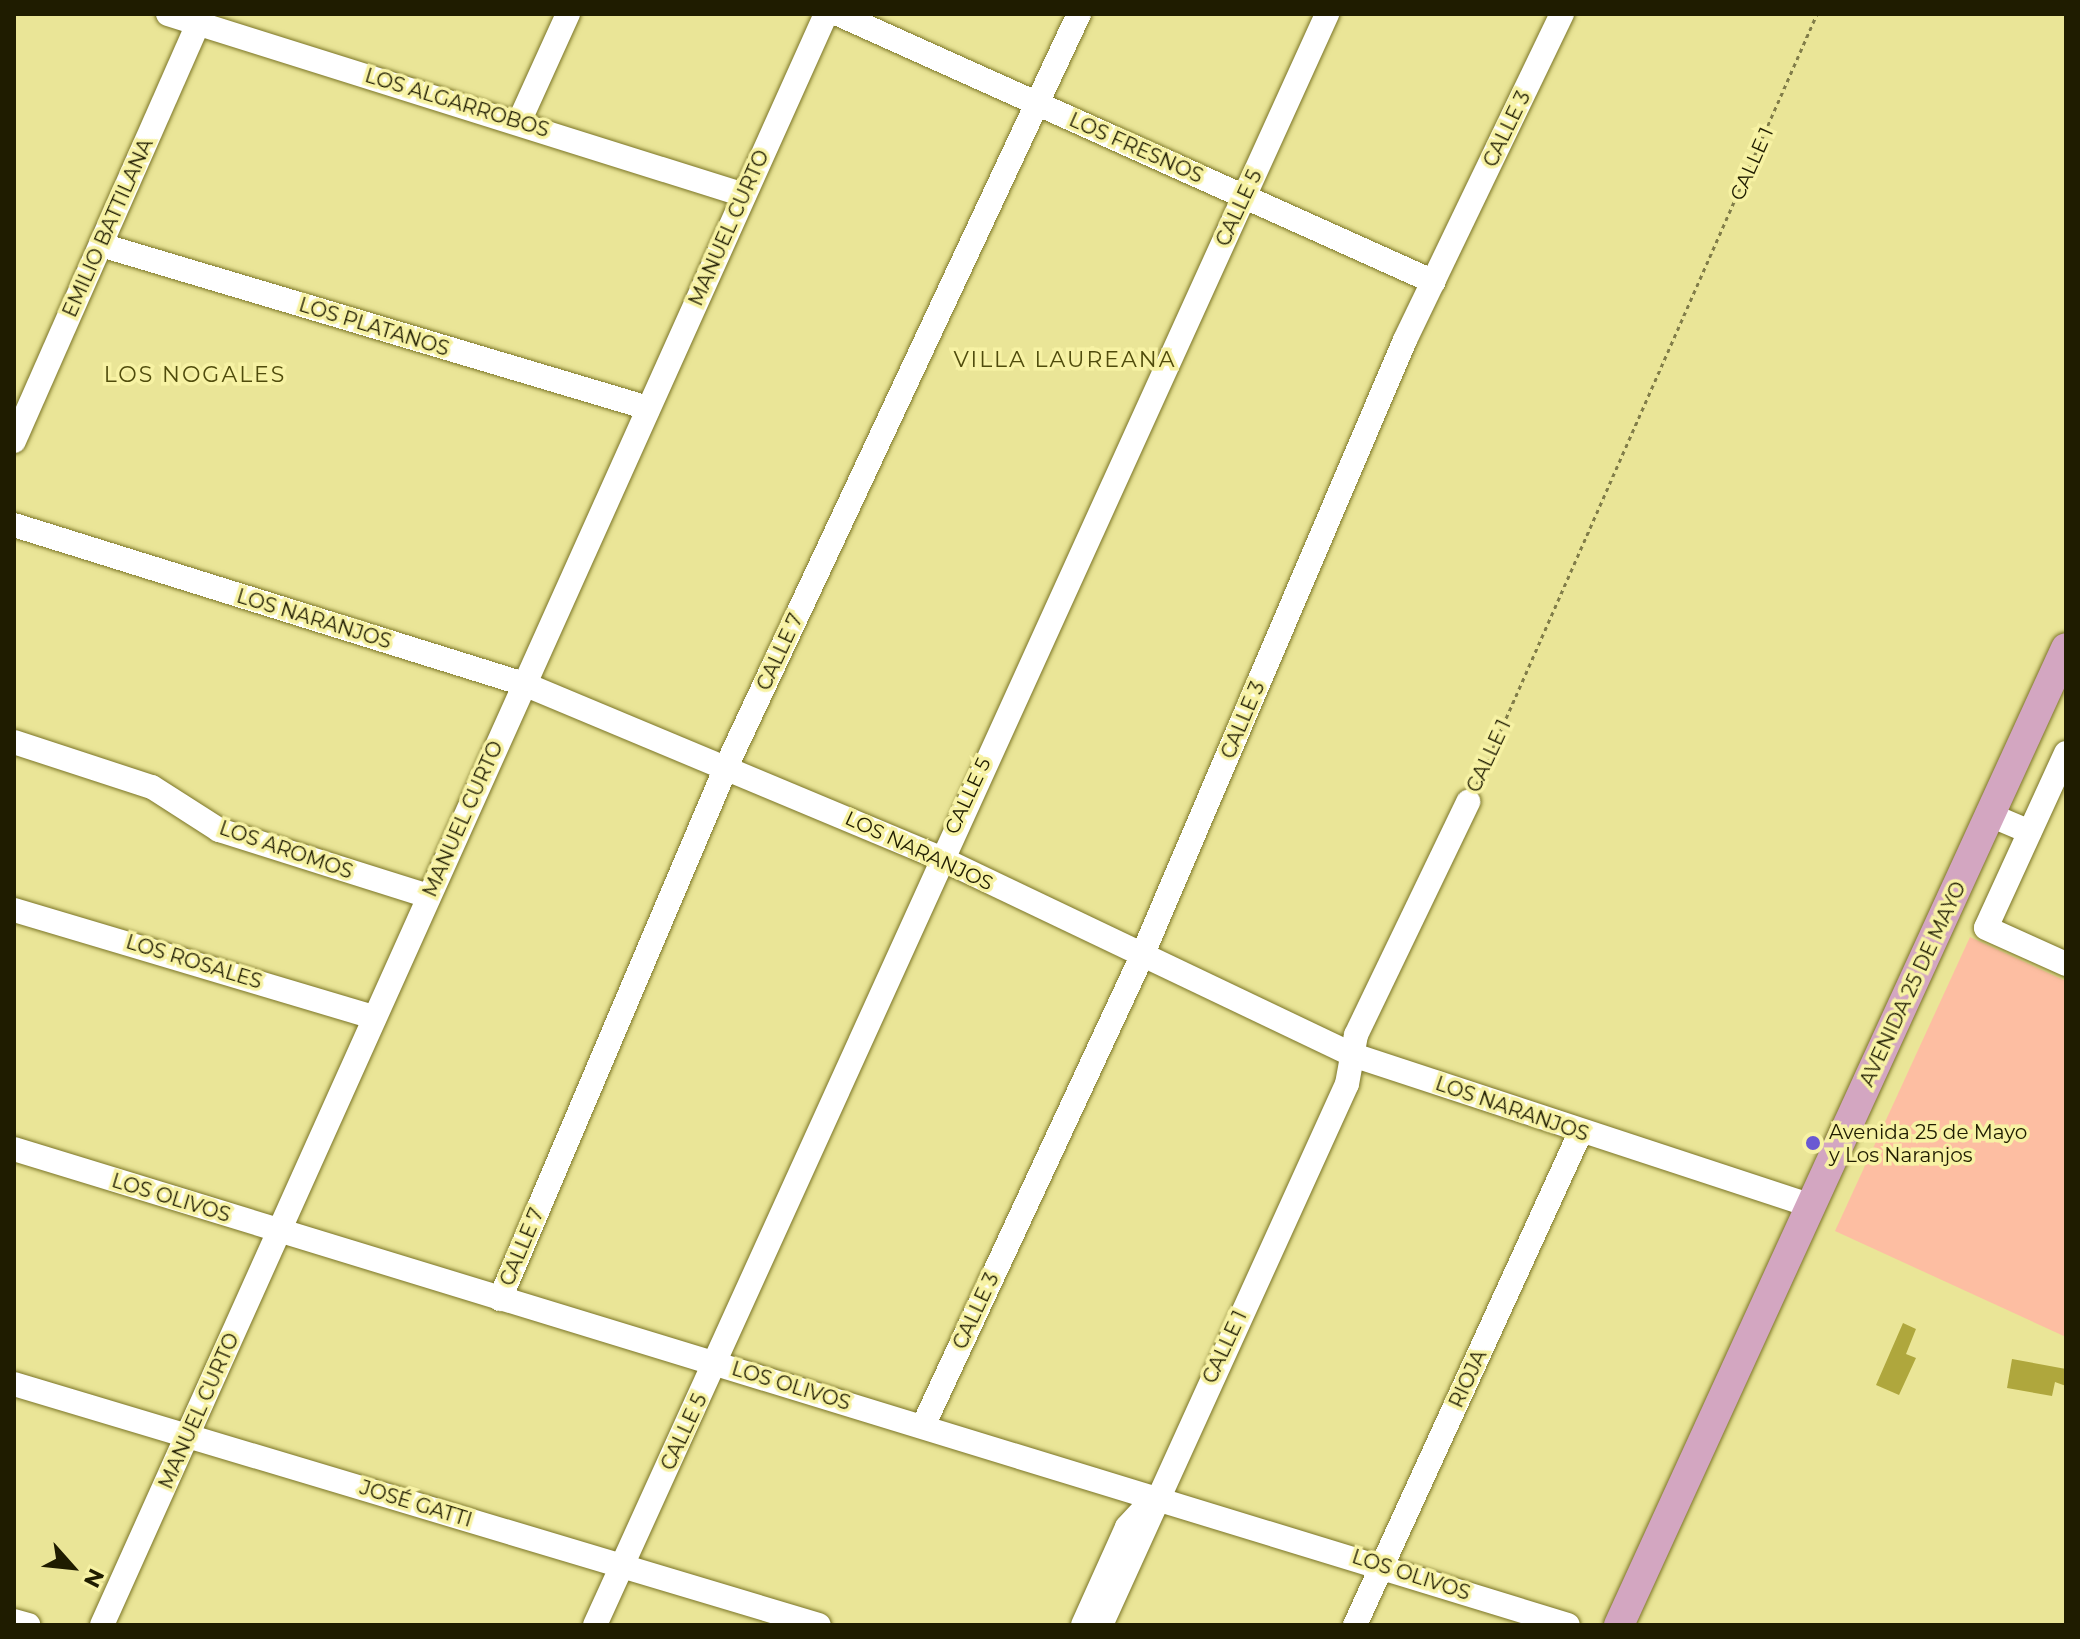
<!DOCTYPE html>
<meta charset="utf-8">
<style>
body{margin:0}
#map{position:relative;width:2080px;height:1639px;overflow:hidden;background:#eae597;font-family:Montserrat,sans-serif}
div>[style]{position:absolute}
.green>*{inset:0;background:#fdbea2}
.building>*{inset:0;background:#afa73d}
.path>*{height:3px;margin-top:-1.5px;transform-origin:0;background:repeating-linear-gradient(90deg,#817d49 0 4px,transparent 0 8px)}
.roads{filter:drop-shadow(0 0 2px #7b7527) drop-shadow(0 0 2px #7b7527)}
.minor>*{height:24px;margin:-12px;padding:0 12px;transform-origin:12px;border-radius:12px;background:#fff}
.major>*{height:30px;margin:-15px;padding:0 15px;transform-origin:15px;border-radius:15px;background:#d3a6c1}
.dots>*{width:22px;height:22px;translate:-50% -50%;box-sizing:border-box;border:4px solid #f7f2a4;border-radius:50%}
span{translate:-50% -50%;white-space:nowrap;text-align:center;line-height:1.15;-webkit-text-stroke:7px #f7f2a4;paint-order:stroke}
.street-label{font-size:20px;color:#1f1c00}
.poi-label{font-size:20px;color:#1f1c00}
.left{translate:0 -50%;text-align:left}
.neighbourhood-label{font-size:22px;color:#4f4b0c;letter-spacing:2px}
.frame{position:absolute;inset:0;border:16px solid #1f1c00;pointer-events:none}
.north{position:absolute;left:32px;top:1527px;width:80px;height:80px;-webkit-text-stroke:6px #f7f2a4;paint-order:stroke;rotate:117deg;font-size:22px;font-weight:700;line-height:32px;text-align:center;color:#1f1c00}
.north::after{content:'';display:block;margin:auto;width:28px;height:36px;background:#1f1c00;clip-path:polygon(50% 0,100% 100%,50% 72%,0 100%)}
</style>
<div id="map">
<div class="green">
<i style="clip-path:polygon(1970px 937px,2066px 981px,2066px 1337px,1835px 1231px)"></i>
</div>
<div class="building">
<i style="clip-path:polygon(1903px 1323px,1916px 1329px,1906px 1354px,1916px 1358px,1899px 1395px,1876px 1385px)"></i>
<i style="clip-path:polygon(2012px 1359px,2066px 1369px,2066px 1386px,2055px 1382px,2052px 1396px,2007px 1388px)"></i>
</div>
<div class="path">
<i style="left:1477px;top:784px;width:842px;rotate:-66.18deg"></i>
</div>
<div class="roads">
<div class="minor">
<i style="left:168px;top:14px;width:604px;rotate:17.44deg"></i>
<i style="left:838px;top:14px;width:653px;rotate:24.21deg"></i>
<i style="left:519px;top:122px;width:119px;rotate:-65.6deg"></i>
<i style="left:101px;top:245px;width:571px;rotate:16.59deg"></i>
<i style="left:14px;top:441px;width:467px;rotate:-66.2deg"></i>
<i style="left:14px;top:525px;width:534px;rotate:17.32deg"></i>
<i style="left:524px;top:684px;width:451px;rotate:22.7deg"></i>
<i style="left:940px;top:858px;width:458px;rotate:25.5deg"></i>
<i style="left:1353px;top:1055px;width:482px;rotate:18.2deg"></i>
<i style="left:14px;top:742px;width:145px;rotate:18.1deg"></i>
<i style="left:152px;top:787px;width:80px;rotate:32.7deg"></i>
<i style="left:219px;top:830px;width:219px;rotate:17.5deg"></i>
<i style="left:2066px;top:753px;width:192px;rotate:114.6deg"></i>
<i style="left:1986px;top:928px;width:88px;rotate:24.2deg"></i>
<i style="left:1990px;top:815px;width:43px;rotate:23deg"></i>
<i style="left:14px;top:910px;width:376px;rotate:16.6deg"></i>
<i style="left:14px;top:1149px;width:1625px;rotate:17.03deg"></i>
<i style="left:500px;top:1299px;width:580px;rotate:-66.97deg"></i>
<i style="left:727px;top:765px;width:829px;rotate:-64.89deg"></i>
<i style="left:14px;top:1384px;width:840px;rotate:16.67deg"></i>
<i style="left:923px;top:1426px;width:516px;rotate:-65.02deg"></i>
<i style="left:1141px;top:958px;width:672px;rotate:-66.87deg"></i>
<i style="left:1405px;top:340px;width:362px;rotate:-64.3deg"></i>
<i style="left:14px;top:1621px;width:15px;rotate:16deg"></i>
<i style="left:102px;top:1625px;width:1766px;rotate:-65.8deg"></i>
<i style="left:595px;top:1625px;width:1770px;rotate:-65.56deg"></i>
<i style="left:1083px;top:1625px;width:107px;rotate:-65.8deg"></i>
<i style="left:1127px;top:1527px;width:37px;rotate:-47deg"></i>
<i style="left:1101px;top:1625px;width:594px;rotate:-65.55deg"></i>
<i style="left:1347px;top:1084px;width:50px;rotate:-79.6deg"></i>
<i style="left:1356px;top:1035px;width:259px;rotate:-64.3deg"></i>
<i style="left:1355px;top:1625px;width:541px;rotate:-65.42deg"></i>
</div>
<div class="major">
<i style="left:1619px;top:1625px;width:1074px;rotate:-65.41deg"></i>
</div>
</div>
<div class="dots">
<i style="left:1813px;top:1143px;background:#6a59d2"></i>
</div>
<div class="street-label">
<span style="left:457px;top:103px;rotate:17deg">LOS ALGARROBOS</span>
<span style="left:1507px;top:129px;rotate:-64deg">CALLE 3</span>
<span style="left:1136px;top:148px;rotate:24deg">LOS FRESNOS</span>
<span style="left:1752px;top:164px;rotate:-66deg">CALLE 1</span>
<span style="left:1239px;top:208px;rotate:-65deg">CALLE 5</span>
<span style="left:108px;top:228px;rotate:-66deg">EMILIO BATTILANA</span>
<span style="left:729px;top:228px;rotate:-66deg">MANUEL CURTO</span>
<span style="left:374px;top:327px;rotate:17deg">LOS PLATANOS</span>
<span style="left:314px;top:619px;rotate:17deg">LOS NARANJOS</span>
<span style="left:780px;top:652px;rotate:-65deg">CALLE 7</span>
<span style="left:1243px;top:720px;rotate:-67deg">CALLE 3</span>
<span style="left:1489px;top:756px;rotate:-65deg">CALLE 1</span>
<span style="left:968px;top:796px;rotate:-65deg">CALLE 5</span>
<span style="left:463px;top:819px;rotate:-66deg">MANUEL CURTO</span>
<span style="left:286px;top:850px;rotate:19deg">LOS AROMOS</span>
<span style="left:919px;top:851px;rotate:25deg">LOS NARANJOS</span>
<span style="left:194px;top:962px;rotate:17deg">LOS ROSALES</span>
<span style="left:1913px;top:984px;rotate:-65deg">AVENIDA 25 DE MAYO</span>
<span style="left:1512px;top:1109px;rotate:19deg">LOS NARANJOS</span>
<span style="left:171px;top:1198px;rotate:17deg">LOS OLIVOS</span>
<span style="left:522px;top:1247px;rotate:-67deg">CALLE 7</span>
<span style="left:976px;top:1311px;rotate:-65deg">CALLE 3</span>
<span style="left:1225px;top:1347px;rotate:-65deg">CALLE 1</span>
<span style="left:1468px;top:1379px;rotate:-65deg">RIOJA</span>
<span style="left:791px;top:1386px;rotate:17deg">LOS OLIVOS</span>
<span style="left:199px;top:1411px;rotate:-66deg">MANUEL CURTO</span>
<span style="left:684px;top:1432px;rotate:-65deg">CALLE 5</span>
<span style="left:416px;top:1504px;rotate:17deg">JOSÉ GATTI</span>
<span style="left:1411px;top:1575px;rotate:18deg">LOS OLIVOS</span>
</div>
<div class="poi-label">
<span class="left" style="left:1829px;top:1144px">Avenida 25 de Mayo<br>y Los Naranjos</span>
</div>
<div class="neighbourhood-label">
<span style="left:1065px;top:360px">VILLA LAUREANA</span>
<span style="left:195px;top:375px">LOS NOGALES</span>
</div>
<div class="frame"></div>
<div class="north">N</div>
</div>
